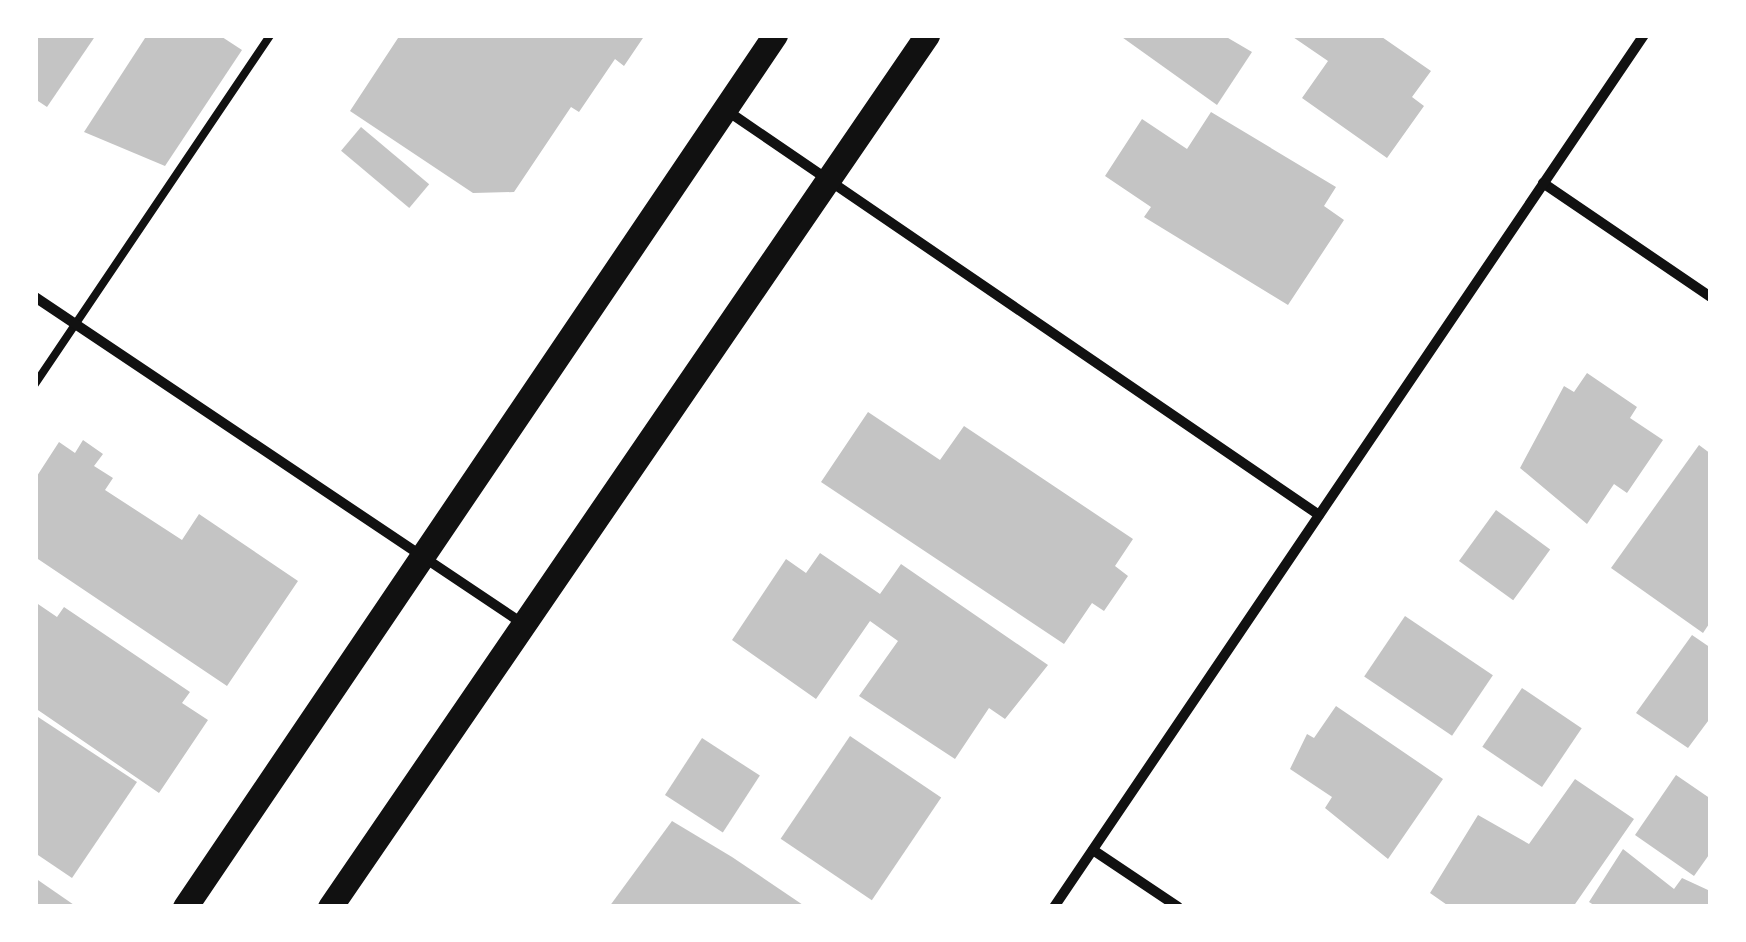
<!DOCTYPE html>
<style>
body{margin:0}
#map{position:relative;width:1746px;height:942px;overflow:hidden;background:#fff;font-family:"Fira Sans",sans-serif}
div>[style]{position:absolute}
.building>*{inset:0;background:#c4c4c4;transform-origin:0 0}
.service>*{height:8px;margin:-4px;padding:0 4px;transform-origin:4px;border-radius:4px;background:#111}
.minor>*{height:10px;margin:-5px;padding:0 5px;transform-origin:5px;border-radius:5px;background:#111}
.primary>*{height:25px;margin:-12.5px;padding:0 12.5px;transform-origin:12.5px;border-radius:12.5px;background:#111}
span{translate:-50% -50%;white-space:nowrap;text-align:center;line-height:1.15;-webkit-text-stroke:10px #fff;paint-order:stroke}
.frame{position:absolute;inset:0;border:38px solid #fff;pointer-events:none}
</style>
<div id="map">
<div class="building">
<i style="clip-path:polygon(35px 35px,96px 35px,47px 107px,35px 99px)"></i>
<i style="clip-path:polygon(147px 35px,219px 35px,242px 50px,165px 166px,84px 132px)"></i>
<i style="clip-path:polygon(400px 35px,645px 35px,624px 66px,615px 59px,579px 112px,571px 107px,514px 192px,473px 193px,350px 111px)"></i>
<i style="clip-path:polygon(1119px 35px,1223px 35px,1252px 52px,1217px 105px)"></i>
<i style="clip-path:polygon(1290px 35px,1379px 35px,1431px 71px,1412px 97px,1424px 106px,1387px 158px,1302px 98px,1328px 61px)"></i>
<i style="clip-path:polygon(1211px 112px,1336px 187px,1324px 206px,1344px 220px,1288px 305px,1144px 217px,1151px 207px,1105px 176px,1142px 119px,1187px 149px)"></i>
<i style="left:361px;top:127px;width:89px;height:31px;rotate:40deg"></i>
<i style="clip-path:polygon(1587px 373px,1637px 407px,1630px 418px,1663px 440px,1627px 493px,1614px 484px,1587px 524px,1520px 468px,1564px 386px,1574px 392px)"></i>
<i style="clip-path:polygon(868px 412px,940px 460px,964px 426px,1133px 539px,1115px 566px,1128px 576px,1104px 611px,1092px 603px,1064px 644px,821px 482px)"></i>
<i style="clip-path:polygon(83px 440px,103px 454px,94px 466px,113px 478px,105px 490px,182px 540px,199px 514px,298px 581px,227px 686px,35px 557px,35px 479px,59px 442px,75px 453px)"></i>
<i style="clip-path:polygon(1699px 445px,1711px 454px,1711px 621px,1703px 633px,1611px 568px)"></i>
<i style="left:1496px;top:510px;width:67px;height:63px;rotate:36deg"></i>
<i style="clip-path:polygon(820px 553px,880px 594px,901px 564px,1048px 665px,1005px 719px,989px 708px,955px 759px,859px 696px,898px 641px,870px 621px,816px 699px,732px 640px,786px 559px,806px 573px)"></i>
<i style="clip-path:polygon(35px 602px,57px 617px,64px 607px,190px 692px,182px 703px,208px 720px,159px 793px,35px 708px)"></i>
<i style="left:1405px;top:616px;width:106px;height:73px;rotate:34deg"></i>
<i style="clip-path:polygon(1692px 635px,1711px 648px,1711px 717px,1688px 748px,1636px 713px)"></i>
<i style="left:1522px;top:688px;width:72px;height:71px;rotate:34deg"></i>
<i style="clip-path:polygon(1336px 706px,1443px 779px,1388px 859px,1325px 808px,1332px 797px,1290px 769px,1307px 734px,1314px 738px)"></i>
<i style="clip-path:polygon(35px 715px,137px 782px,72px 878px,35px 853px)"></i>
<i style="left:850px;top:736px;width:110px;height:124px;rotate:34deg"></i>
<i style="left:702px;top:738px;width:69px;height:68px;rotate:33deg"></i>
<i style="clip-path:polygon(1676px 775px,1711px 799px,1711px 852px,1694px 876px,1635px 835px)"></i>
<i style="clip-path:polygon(1575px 779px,1634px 819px,1573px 907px,1450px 907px,1430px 893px,1478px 815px,1529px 844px)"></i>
<i style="clip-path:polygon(672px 821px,732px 857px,806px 907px,609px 907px)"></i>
<i style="clip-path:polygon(1623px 849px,1674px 889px,1682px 878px,1708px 890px,1711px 907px,1597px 907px,1589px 902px)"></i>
<i style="clip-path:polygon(35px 878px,77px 907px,35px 907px)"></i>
</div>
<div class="service">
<i style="left:35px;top:384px;width:421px;rotate:-56deg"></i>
</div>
<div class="minor">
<i style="left:726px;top:110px;width:718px;rotate:34.33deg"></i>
<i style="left:1543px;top:183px;width:203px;rotate:34.2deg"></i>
<i style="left:35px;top:297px;width:586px;rotate:33.8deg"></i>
<i style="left:1093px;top:850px;width:102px;rotate:33.8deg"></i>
<i style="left:1054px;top:907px;width:1053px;rotate:-55.92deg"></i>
</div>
<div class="primary">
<i style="left:185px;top:907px;width:1053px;rotate:-55.92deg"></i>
<i style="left:330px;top:907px;width:1057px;rotate:-55.6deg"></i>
</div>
<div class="frame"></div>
</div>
